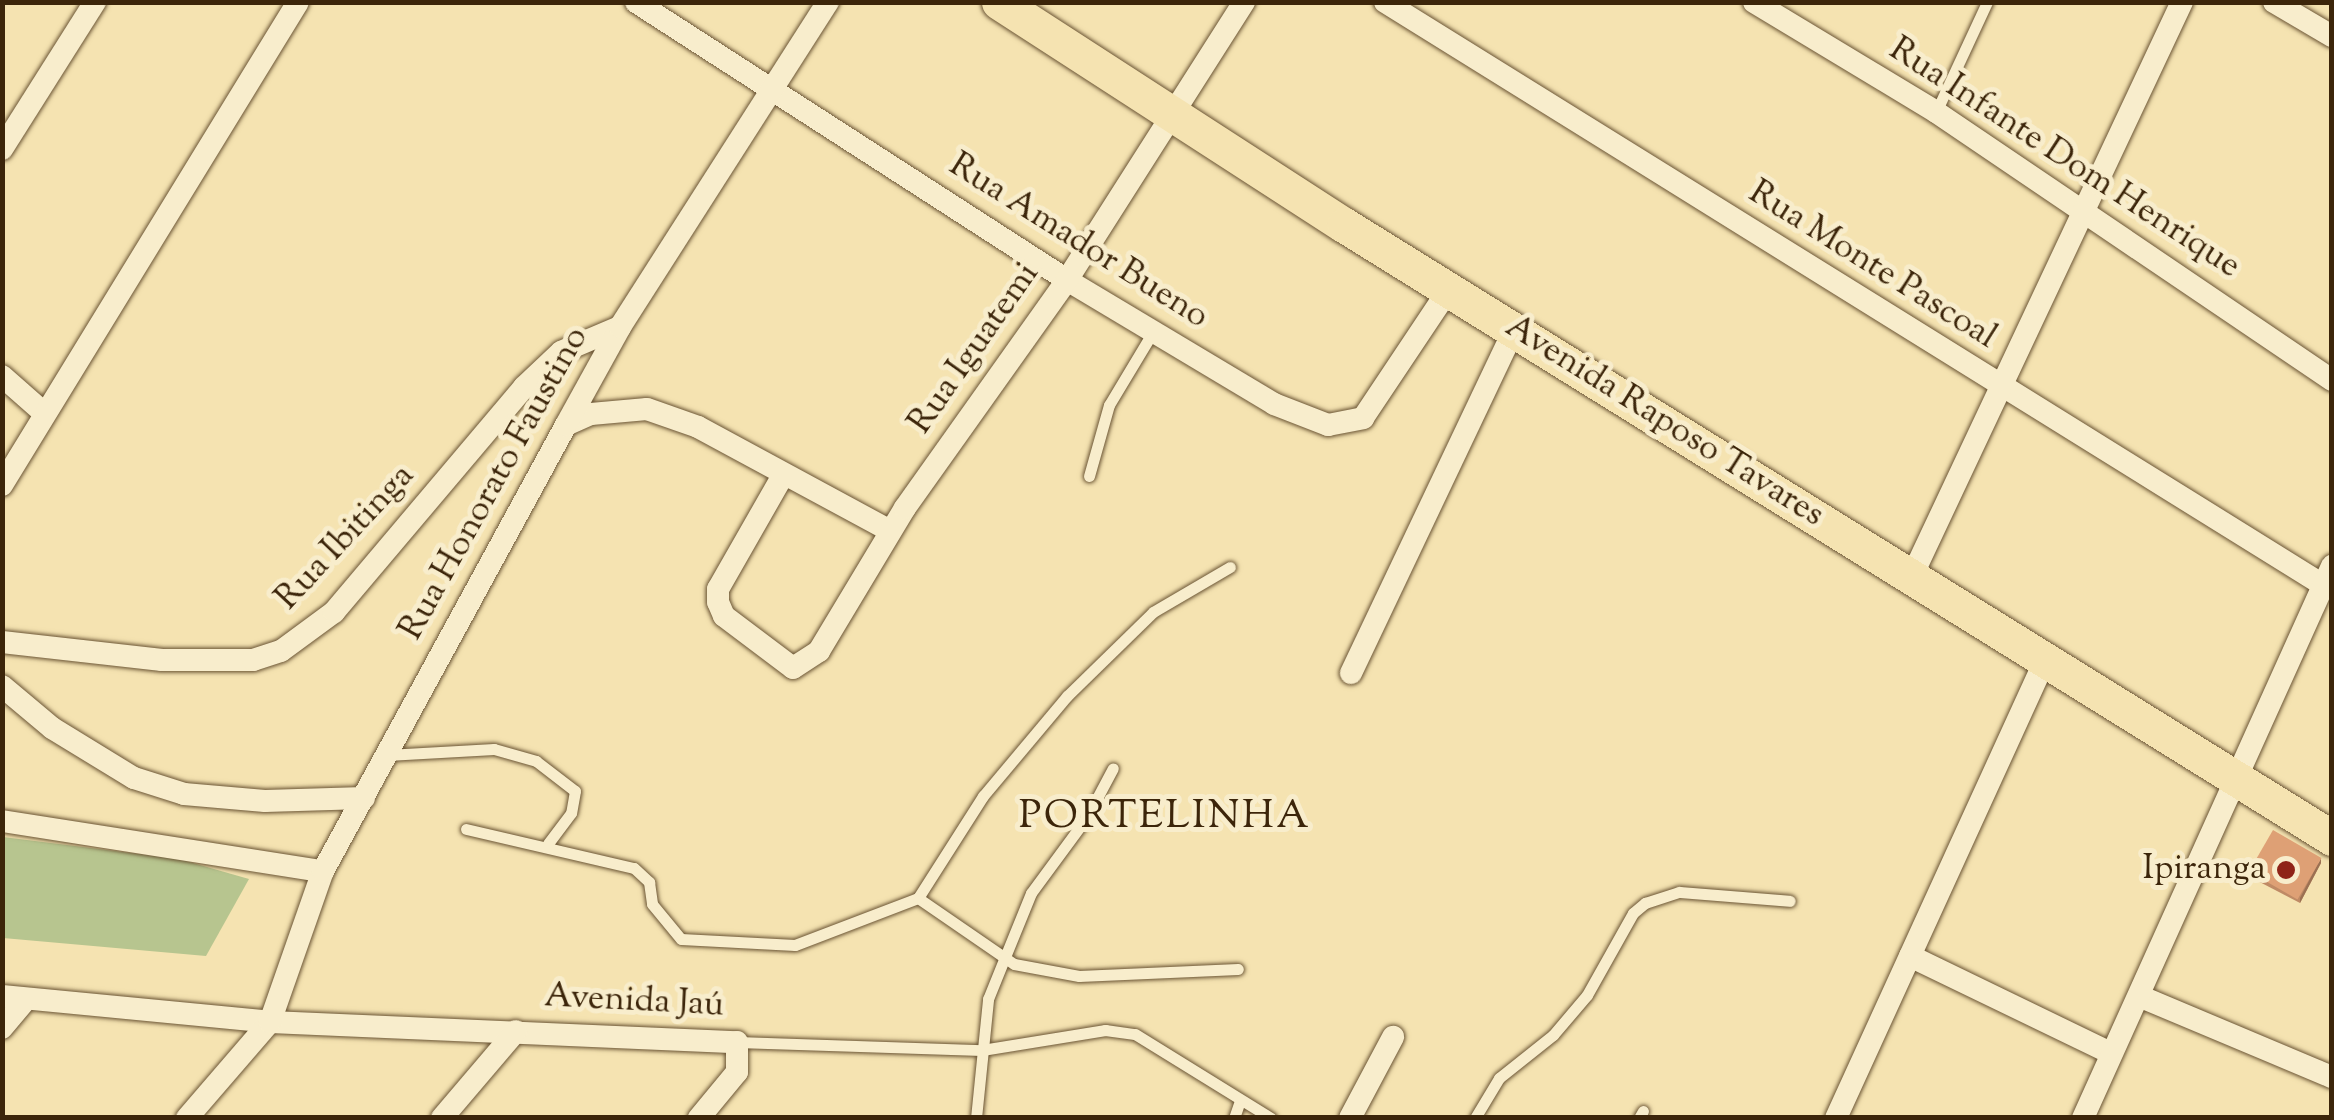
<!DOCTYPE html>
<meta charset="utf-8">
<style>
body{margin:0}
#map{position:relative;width:2334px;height:1120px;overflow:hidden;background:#f5e3b1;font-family:"Sorts Mill Goudy",serif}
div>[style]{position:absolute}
.green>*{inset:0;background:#b7c58f}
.roads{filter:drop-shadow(0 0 2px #6a5434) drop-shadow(0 0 2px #6a5434)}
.lane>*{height:11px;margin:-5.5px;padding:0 5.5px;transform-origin:5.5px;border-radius:5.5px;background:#f8edcc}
.street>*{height:22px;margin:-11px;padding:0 11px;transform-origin:11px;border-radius:11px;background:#f8edcc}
.primary>*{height:35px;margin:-17.5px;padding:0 17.5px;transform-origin:17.5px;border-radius:17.5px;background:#f5e3b1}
.wall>*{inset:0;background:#bf8a65}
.shaded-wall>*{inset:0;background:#9b7052}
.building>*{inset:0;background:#dea075;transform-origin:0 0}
.dots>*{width:28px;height:28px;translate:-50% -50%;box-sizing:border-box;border:5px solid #f8edcc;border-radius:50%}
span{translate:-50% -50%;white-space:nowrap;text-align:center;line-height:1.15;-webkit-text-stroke:10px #f8edcc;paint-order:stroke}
.street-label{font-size:35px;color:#3c250a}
.poi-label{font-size:35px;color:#3c250a}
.right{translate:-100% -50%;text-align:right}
.quarter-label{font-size:40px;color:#3c250a;letter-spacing:2.5px}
.frame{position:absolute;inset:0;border:5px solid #3c250a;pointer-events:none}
</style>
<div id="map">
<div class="green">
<i style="clip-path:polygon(3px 837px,179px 859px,249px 879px,206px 956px,3px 938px)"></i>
</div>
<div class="roads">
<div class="lane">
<i style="left:1936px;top:112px;width:121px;rotate:-65.1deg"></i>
<i style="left:1089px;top:476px;width:74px;rotate:-74.3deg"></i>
<i style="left:1109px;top:405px;width:87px;rotate:-59deg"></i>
<i style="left:387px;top:755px;width:107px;rotate:-3.2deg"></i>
<i style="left:494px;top:749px;width:44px;rotate:15.9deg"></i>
<i style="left:536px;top:761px;width:49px;rotate:37.6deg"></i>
<i style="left:575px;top:791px;width:22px;rotate:100deg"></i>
<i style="left:571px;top:813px;width:38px;rotate:127deg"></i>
<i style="left:466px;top:829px;width:172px;rotate:13.1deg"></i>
<i style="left:634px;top:868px;width:21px;rotate:43deg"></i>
<i style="left:649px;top:882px;width:22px;rotate:82deg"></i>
<i style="left:652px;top:904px;width:45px;rotate:50.4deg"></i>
<i style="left:681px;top:939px;width:114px;rotate:3deg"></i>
<i style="left:795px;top:945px;width:132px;rotate:-20.9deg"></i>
<i style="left:918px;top:898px;width:121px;rotate:-57.5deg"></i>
<i style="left:983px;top:796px;width:131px;rotate:-50deg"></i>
<i style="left:1067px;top:696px;width:120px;rotate:-44.3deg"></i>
<i style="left:1153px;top:612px;width:89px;rotate:-30.3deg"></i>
<i style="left:918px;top:898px;width:116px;rotate:34.5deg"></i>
<i style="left:1014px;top:964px;width:66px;rotate:10.5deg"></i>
<i style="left:1079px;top:976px;width:159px;rotate:-2.5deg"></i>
<i style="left:737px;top:1042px;width:245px;rotate:1.9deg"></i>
<i style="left:982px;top:1050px;width:125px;rotate:-9.2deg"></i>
<i style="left:1105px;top:1030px;width:30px;rotate:8deg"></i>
<i style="left:1135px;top:1034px;width:160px;rotate:31.7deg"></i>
<i style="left:976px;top:1118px;width:120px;rotate:-84.2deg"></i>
<i style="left:988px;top:999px;width:45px;rotate:-68deg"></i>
<i style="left:1005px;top:957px;width:69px;rotate:-67.9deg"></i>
<i style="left:1031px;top:893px;width:94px;rotate:-53.6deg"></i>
<i style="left:1087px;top:817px;width:55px;rotate:-62deg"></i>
<i style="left:1234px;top:1118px;width:18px;rotate:-71deg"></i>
<i style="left:1475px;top:1118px;width:47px;rotate:-59deg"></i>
<i style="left:1499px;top:1078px;width:69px;rotate:-38.5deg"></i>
<i style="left:1553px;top:1035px;width:52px;rotate:-49.6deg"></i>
<i style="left:1587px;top:995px;width:94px;rotate:-60.7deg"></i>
<i style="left:1633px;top:913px;width:16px;rotate:-40deg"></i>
<i style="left:1645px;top:903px;width:36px;rotate:-18deg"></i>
<i style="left:1679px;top:892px;width:111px;rotate:4.6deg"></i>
<i style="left:1639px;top:1118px;width:8px;rotate:-60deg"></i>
</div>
<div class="street">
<i style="left:636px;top:2px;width:513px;rotate:32.82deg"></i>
<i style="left:1067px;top:280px;width:241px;rotate:30.9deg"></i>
<i style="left:1274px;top:404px;width:58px;rotate:21.3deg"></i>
<i style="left:1328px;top:425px;width:36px;rotate:-11deg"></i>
<i style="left:1363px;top:418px;width:155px;rotate:-56.3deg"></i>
<i style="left:1385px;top:2px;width:1104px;rotate:31.86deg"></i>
<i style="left:1754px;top:2px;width:213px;rotate:31.1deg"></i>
<i style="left:1936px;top:112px;width:478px;rotate:34.1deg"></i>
<i style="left:2274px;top:2px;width:67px;rotate:30.4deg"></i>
<i style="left:2px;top:149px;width:174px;rotate:-57.7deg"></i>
<i style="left:2px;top:376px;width:56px;rotate:41.4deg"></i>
<i style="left:566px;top:425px;width:27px;rotate:-24deg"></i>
<i style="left:591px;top:414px;width:56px;rotate:-5.1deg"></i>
<i style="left:647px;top:409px;width:54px;rotate:19.4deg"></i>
<i style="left:698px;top:427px;width:218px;rotate:28.4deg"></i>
<i style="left:782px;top:477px;width:129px;rotate:119.7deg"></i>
<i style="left:718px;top:589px;width:13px;rotate:90deg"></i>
<i style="left:718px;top:602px;width:15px;rotate:67deg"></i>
<i style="left:724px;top:616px;width:86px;rotate:37deg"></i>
<i style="left:793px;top:668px;width:31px;rotate:-33deg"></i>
<i style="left:819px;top:651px;width:167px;rotate:-59deg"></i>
<i style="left:905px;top:508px;width:280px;rotate:-54.6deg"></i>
<i style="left:1067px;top:280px;width:330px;rotate:-57.5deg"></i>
<i style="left:2px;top:485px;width:566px;rotate:-58.5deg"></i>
<i style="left:1912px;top:576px;width:634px;rotate:-64.81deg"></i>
<i style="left:2px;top:642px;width:161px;rotate:6.4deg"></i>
<i style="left:162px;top:660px;width:91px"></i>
<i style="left:253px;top:660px;width:29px;rotate:-18deg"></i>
<i style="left:281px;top:651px;width:66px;rotate:-36.3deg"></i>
<i style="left:334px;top:612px;width:294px;rotate:-49.8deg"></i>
<i style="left:524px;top:387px;width:51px;rotate:-43.4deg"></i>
<i style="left:561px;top:352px;width:64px;rotate:-23deg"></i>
<i style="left:1351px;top:673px;width:381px;rotate:-64.6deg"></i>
<i style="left:2px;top:686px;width:65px;rotate:40deg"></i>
<i style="left:52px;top:728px;width:96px;rotate:31.4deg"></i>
<i style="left:134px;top:778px;width:52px;rotate:17.7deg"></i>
<i style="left:184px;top:794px;width:81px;rotate:4.9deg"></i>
<i style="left:265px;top:801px;width:99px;rotate:-1.7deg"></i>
<i style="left:2px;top:821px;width:325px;rotate:8.9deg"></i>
<i style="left:1910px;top:956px;width:223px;rotate:25.8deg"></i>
<i style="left:2px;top:996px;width:269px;rotate:5.5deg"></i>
<i style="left:270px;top:1022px;width:467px;rotate:2.5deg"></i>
<i style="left:737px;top:1042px;width:30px;rotate:90deg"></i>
<i style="left:737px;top:1072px;width:60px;rotate:129.6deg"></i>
<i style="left:2139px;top:996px;width:209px;rotate:22.8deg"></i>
<i style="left:2px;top:1028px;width:38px;rotate:-50deg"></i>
<i style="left:187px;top:1118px;width:127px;rotate:-49.2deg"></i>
<i style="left:270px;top:1022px;width:160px;rotate:-70.7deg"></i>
<i style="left:323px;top:871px;width:508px;rotate:-61.42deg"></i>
<i style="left:566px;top:425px;width:112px;rotate:-61.1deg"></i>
<i style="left:620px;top:327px;width:386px;rotate:-57.4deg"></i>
<i style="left:442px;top:1118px;width:114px;rotate:-49.6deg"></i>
<i style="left:1350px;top:1118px;width:92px;rotate:-62deg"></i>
<i style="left:1836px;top:1118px;width:506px;rotate:-65.46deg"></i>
<i style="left:2083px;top:1118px;width:606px;rotate:-65.72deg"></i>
</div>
<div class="primary">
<i style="left:999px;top:2px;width:411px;rotate:32.9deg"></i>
<i style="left:1344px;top:225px;width:1163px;rotate:31.82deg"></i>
</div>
</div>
<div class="wall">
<i style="clip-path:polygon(2321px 863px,2300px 903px,2252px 878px,2252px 873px)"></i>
</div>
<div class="shaded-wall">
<i style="clip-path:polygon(2321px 858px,2321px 863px,2300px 903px,2300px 898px)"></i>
</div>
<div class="building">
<i style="left:2273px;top:830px;width:56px;height:48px;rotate:30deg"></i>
</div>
<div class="dots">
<i style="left:2286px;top:870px;background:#8f2418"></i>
</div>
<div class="street-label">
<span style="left:2064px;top:159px;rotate:33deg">Rua Infante Dom Henrique</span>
<span style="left:1078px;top:242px;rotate:32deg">Rua Amador Bueno</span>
<span style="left:1872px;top:266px;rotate:32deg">Rua Monte Pascoal</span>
<span style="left:975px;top:349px;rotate:-55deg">Rua Iguatemi</span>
<span style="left:1664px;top:422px;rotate:32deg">Avenida Raposo Tavares</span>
<span style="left:495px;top:484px;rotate:-61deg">Rua Honorato Faustino</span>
<span style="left:346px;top:538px;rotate:-47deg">Rua Ibitinga</span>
<span style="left:634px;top:1002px;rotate:3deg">Avenida Jaú</span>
</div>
<div class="poi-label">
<span class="right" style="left:2266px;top:870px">Ipiranga</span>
</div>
<div class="quarter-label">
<span style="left:1165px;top:818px">PORTELINHA</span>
</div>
<div class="frame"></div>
</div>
